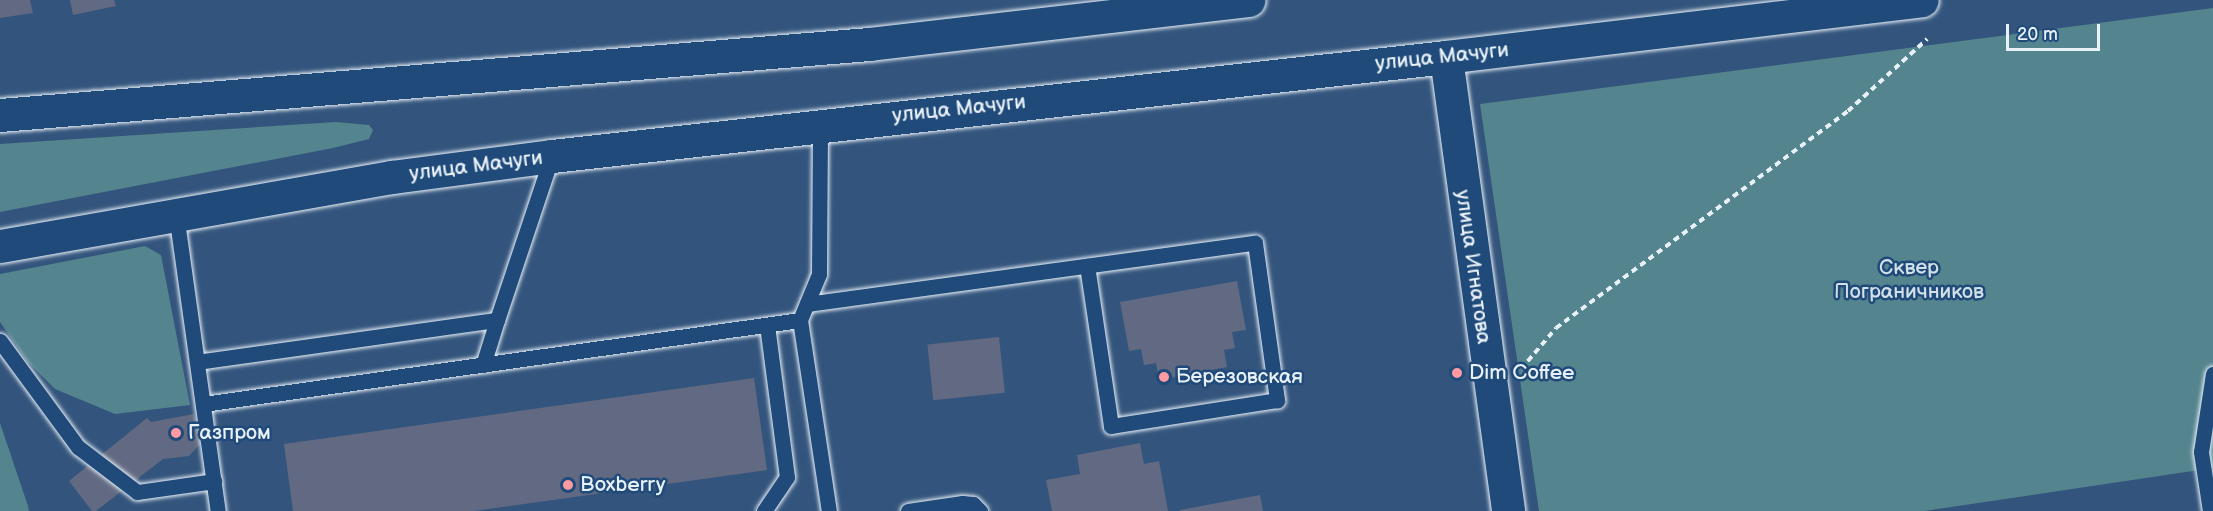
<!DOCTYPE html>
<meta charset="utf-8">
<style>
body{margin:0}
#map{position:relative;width:2213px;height:511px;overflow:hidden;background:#33547c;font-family:"Balsamiq Sans",sans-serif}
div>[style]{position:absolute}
.green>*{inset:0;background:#54848e}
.building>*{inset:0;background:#616a82;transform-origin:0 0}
.path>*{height:4px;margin-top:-2px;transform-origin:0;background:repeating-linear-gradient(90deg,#e8f1f8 0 6px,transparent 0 10.5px)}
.roads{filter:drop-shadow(0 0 2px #e8f1f8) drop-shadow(0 0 2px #e8f1f8)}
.lane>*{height:15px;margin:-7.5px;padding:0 7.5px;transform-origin:7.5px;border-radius:7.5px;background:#1f4a7a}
.secondary>*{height:33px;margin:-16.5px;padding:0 16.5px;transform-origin:16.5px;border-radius:16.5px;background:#1f4a7a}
.primary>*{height:33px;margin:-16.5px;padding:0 16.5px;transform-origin:16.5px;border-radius:16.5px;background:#1f4a7a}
.dots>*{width:16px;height:16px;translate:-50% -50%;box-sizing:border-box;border:3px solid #1f4a7a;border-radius:50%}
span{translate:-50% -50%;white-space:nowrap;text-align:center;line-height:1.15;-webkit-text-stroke:5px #1f4a7a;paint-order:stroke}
.street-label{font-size:21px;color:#e8f1f8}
.park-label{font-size:21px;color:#d2e1e8}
.poi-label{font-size:21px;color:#e8f1f8}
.left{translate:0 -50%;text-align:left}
.scale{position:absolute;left:2006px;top:24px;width:94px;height:27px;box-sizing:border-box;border:3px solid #e8f1f8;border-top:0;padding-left:8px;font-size:18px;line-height:21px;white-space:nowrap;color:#e8f1f8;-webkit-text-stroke:4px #1f4a7a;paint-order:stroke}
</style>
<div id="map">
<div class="green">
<i style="clip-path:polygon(2213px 8px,2213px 468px,1924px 511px,1539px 511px,1480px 104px)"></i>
<i style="clip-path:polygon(336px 122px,369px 125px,373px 130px,369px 139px,333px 148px,0 212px,0 144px)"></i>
<i style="clip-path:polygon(145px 246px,161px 255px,190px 405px,115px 414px,55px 389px,27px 361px,0 322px,0 274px)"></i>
<i style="clip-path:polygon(0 423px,28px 506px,29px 511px,0 511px)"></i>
</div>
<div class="building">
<i style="clip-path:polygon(0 0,30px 0,33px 13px,0 18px)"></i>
<i style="clip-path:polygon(70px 0,114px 0,116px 6px,73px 15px)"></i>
<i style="clip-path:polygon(1237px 281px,1246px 330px,1232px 332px,1235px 348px,1224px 350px,1227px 367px,1159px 380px,1156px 363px,1144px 365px,1141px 349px,1129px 351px,1120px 302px)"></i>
<i style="left:999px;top:337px;width:56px;height:72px;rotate:84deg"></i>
<i style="clip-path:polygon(754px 378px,767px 470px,474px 511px,293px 511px,284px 444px)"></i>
<i style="clip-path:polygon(194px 414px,200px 444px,189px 456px,163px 459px,96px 511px,92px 511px,69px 481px,147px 418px,151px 422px)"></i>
<i style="clip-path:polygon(1140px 443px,1144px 464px,1159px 461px,1168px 511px,1052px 511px,1046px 480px,1080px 474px,1077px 455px)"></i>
<i style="clip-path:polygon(1260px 495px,1263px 511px,1180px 511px,1180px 510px)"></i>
</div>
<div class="path">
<i style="left:1521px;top:369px;width:54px;rotate:-49.5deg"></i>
<i style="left:1556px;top:328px;width:364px;rotate:-36.6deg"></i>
<i style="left:1848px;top:111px;width:107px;rotate:-42.3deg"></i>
</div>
<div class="roads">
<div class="lane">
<i style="left:176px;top:214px;width:300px;rotate:82deg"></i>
<i style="left:807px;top:304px;width:452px;rotate:-7.8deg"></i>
<i style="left:1255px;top:243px;width:159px;rotate:82deg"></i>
<i style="left:1277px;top:400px;width:168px;rotate:171.1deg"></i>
<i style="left:1111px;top:426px;width:162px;rotate:-98.5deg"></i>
<i style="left:800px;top:320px;width:193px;rotate:81.4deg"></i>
<i style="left:0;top:341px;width:132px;rotate:53.7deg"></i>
<i style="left:78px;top:447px;width:74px;rotate:37.3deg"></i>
<i style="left:137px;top:492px;width:78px;rotate:-8.1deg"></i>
<i style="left:197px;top:362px;width:303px;rotate:-8deg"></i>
<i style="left:497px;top:320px;width:173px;rotate:-71.5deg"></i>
<i style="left:483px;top:365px;width:47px;rotate:-72.7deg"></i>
<i style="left:203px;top:404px;width:603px;rotate:-8.01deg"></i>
<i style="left:800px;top:320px;width:50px;rotate:-67.6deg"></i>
<i style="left:819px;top:274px;width:150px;rotate:-89.6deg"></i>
<i style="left:764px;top:511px;width:41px;rotate:-55.9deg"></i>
<i style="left:787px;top:477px;width:153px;rotate:-97.5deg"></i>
<i style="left:908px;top:511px;width:55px;rotate:-8.4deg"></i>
<i style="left:962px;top:503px;width:11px;rotate:5deg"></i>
<i style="left:973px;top:504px;width:10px;rotate:45deg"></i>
<i style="left:2210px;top:511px;width:60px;rotate:-98.7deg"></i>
<i style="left:2201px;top:452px;width:79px;rotate:-81.3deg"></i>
</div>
<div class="secondary">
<i style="left:1446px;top:57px;width:458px;rotate:82.2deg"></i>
</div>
<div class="primary">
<i style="left:0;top:115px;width:872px;rotate:-4.67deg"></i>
<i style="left:869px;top:44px;width:382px;rotate:-6.6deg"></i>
<i style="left:0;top:246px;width:398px;rotate:-10deg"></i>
<i style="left:392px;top:177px;width:161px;rotate:-7.5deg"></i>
<i style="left:552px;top:156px;width:899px;rotate:-6.32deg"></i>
<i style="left:1446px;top:57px;width:479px;rotate:-6.8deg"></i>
</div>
</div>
<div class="dots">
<i style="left:1457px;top:373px;background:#ff9aa2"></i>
<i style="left:1164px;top:377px;background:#ff9aa2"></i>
<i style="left:176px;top:433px;background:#ff9aa2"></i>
<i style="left:568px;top:485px;background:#ff9aa2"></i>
</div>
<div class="street-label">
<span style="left:1442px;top:57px;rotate:-6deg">улица Мачуги</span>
<span style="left:959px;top:109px;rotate:-6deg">улица Мачуги</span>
<span style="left:476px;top:166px;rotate:-7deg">улица Мачуги</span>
<span style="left:1473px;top:267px;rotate:82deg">улица Игнатова</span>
</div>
<div class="park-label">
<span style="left:1909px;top:280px">Сквер<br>Пограничников</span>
</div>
<div class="poi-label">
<span class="left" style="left:1469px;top:373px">Dim Coffee</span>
<span class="left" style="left:1176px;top:377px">Березовская</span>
<span class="left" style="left:188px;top:433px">Газпром</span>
<span class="left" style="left:580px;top:485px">Boxberry</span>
</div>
<div class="scale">20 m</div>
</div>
